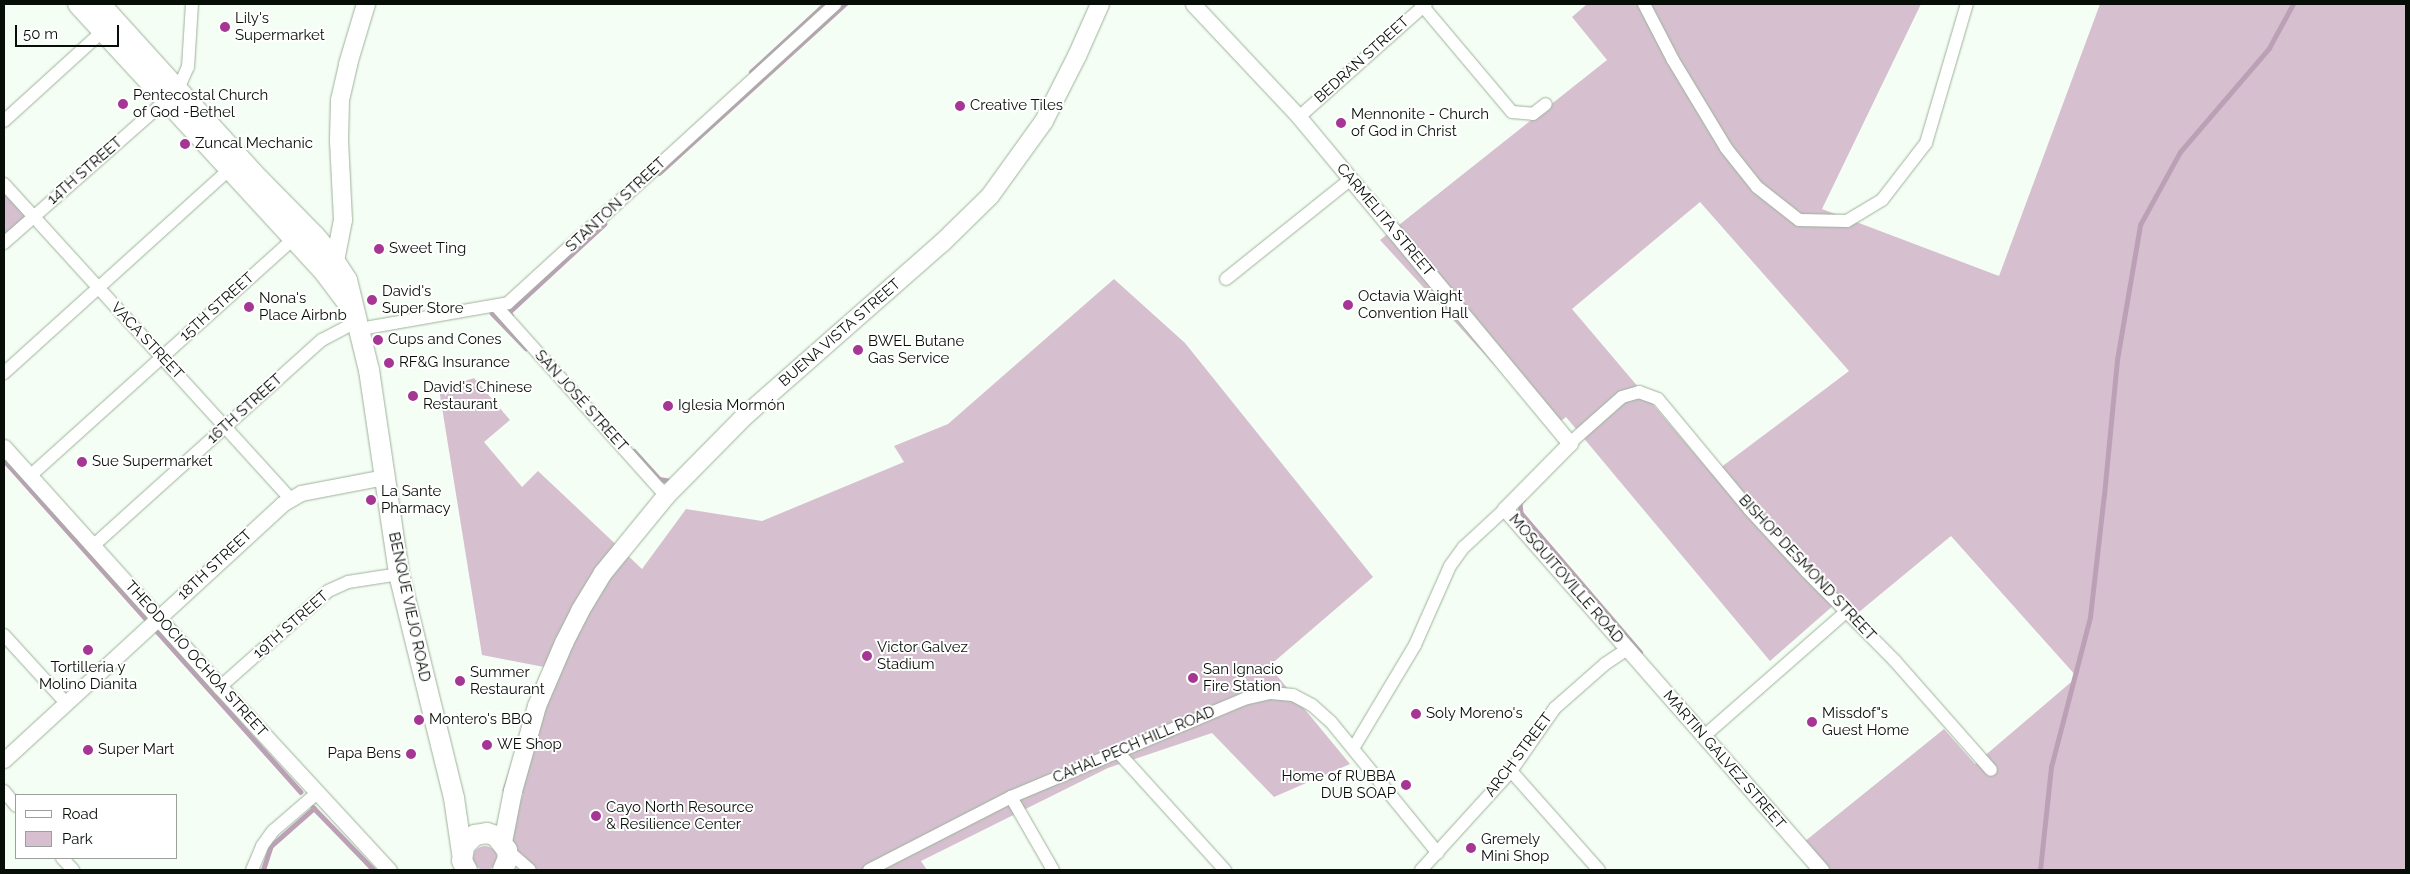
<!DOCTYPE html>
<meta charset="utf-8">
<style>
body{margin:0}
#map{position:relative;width:2410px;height:874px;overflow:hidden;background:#f5fef4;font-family:Raleway,sans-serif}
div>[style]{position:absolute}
.green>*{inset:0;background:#d6c0d0}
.round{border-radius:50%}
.stream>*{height:4.5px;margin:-2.25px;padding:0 2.25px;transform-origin:2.25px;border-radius:2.25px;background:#bca1b6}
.roads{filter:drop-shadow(0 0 1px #9db29b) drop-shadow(0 0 1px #9db29b)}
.minor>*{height:12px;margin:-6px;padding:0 6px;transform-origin:6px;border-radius:6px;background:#fff}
.tertiary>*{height:15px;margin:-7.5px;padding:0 7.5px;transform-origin:7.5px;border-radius:7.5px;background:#fff}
.secondary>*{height:18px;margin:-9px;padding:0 9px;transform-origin:9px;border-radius:9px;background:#fff}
.trunk>*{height:20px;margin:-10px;padding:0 10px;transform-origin:10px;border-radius:10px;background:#fff}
.dots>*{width:14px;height:14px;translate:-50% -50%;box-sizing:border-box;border:2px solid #fff;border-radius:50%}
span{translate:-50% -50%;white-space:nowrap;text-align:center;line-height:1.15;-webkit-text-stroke:4px #fff;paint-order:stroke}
.poi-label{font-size:15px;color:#070e07}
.left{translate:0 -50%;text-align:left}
.right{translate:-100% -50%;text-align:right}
.street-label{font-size:15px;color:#070e07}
.frame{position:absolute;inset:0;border:5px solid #070e07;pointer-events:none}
.legend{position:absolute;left:15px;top:794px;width:162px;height:65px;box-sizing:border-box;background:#fff;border:1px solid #9c9f9c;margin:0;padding:6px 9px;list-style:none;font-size:15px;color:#070e07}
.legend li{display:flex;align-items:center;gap:10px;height:25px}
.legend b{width:25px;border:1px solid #9c9f9c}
.scale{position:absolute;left:15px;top:25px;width:104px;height:22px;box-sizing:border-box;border:2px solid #070e07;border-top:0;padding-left:6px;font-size:15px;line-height:18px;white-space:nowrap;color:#070e07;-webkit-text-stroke:4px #fff;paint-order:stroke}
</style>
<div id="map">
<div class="green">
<i style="clip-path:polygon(evenodd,1587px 4px,1921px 4px,1822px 209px,1999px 276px,2100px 4px,2406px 4px,2406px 870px,1829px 870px,1804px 842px,1944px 729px,1975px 764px,2077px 677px,1951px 536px,1859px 612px,1843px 597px,1770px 661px,1566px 417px,1552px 428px,1380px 240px,1607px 60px,1572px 17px,1587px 4px,1700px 202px,1849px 371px,1712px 474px,1572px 309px,1700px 202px)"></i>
<i style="clip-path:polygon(4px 191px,27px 217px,4px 237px)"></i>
<i style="clip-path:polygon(1114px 279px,1185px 343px,1373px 577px,1269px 666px,1350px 764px,1274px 797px,1212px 733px,1108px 768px,921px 861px,927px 870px,539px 870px,531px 866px,514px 851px,512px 840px,518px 806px,523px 794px,502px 791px,544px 667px,482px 655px,439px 389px,474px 378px,510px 420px,484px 442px,522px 487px,538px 471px,642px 569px,686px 509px,762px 521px,904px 462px,894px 446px,948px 424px)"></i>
<i class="round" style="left:473px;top:846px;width:24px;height:24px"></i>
</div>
<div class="stream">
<i style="left:751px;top:72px;width:100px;rotate:-42.6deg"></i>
<i style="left:659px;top:173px;width:251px;rotate:-42.3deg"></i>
<i style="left:492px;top:313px;width:49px;rotate:45.8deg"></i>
<i style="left:511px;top:316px;width:4px;rotate:-135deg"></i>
<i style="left:508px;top:313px;width:131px;rotate:-42.8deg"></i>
<i style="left:634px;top:451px;width:38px;rotate:48deg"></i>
<i style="left:659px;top:479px;width:12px;rotate:9deg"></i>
<i style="left:4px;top:460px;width:445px;rotate:48.2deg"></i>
<i style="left:1523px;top:500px;width:4px;rotate:135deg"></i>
<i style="left:1520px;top:503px;width:10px;rotate:84deg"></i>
<i style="left:1521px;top:513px;width:183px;rotate:49.4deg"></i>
<i style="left:313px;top:807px;width:88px;rotate:45.9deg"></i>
<i style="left:263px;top:870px;width:25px;rotate:-72deg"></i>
<i style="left:271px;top:846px;width:57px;rotate:-41.5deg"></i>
<i style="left:2040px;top:870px;width:104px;rotate:-83.9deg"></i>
<i style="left:2051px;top:767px;width:155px;rotate:-75.4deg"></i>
<i style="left:2090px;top:617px;width:123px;rotate:-83.5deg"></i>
<i style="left:2104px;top:495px;width:136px;rotate:-84.5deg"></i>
<i style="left:2117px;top:360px;width:137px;rotate:-80.3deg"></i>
<i style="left:2140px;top:225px;width:83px;rotate:-61.3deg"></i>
<i style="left:2180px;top:152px;width:137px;rotate:-49.4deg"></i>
<i style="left:2269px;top:48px;width:50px;rotate:-61.4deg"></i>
</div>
<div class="roads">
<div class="minor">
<i style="left:1421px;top:4px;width:141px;rotate:49.9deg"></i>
<i style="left:1512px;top:112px;width:21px;rotate:5deg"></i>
<i style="left:1533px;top:114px;width:16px;rotate:-38deg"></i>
<i style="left:1644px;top:4px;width:63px;rotate:62.6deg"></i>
<i style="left:1673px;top:60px;width:103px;rotate:58.9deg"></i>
<i style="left:1726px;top:148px;width:50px;rotate:51.5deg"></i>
<i style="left:1757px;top:187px;width:53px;rotate:38.2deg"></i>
<i style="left:1799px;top:220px;width:48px;rotate:1.2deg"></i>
<i style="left:1847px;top:221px;width:41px;rotate:-31deg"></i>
<i style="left:1882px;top:200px;width:72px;rotate:-52.3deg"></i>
<i style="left:1926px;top:143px;width:145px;rotate:-73.6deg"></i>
<i style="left:178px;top:89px;width:24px;rotate:-66deg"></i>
<i style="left:188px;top:67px;width:63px;rotate:-86.4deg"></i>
<i style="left:1299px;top:117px;width:170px;rotate:-41.7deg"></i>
<i style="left:4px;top:121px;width:134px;rotate:-42.3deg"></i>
<i style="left:4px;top:184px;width:425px;rotate:47.7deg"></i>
<i style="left:4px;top:243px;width:216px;rotate:-41.4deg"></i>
<i style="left:1226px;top:279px;width:160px;rotate:-38.7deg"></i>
<i style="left:496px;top:306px;width:255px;rotate:48.2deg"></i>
<i style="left:360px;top:331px;width:12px;rotate:-20deg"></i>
<i style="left:371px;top:327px;width:139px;rotate:-9.9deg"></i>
<i style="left:508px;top:303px;width:443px;rotate:-42.4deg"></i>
<i style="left:4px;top:373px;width:303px;rotate:-42.1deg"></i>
<i style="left:1570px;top:443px;width:69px;rotate:-41.5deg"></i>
<i style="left:1622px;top:397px;width:18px;rotate:-16deg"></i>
<i style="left:1639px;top:392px;width:20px;rotate:20deg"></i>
<i style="left:1658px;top:399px;width:144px;rotate:50.3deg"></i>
<i style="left:1750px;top:510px;width:83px;rotate:47.4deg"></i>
<i style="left:1806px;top:571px;width:127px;rotate:45.3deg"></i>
<i style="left:1895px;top:661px;width:145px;rotate:48.6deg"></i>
<i style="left:30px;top:476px;width:354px;rotate:-42deg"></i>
<i style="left:94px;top:545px;width:307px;rotate:-42deg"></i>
<i style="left:322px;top:340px;width:40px;rotate:-28deg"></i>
<i style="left:4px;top:635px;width:92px;rotate:47.6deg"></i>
<i style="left:220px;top:687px;width:144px;rotate:-41.6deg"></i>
<i style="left:328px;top:591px;width:22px;rotate:-24deg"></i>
<i style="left:348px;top:582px;width:52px;rotate:-8.9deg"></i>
<i style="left:1703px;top:737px;width:191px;rotate:-41.2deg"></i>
<i style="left:1354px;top:747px;width:119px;rotate:-59.1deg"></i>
<i style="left:1415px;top:645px;width:86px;rotate:-66.1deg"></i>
<i style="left:1450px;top:566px;width:24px;rotate:-54deg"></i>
<i style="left:1464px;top:547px;width:56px;rotate:-42.8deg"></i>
<i style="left:1117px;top:751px;width:161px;rotate:47.8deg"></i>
<i style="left:1511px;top:771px;width:132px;rotate:48.4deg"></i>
<i style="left:4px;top:791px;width:19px;rotate:51deg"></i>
<i style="left:1011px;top:797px;width:84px;rotate:60.1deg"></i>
<i style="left:507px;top:850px;width:30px;rotate:41deg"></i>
<i style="left:62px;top:858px;width:16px;rotate:47deg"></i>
<i style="left:252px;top:870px;width:26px;rotate:-67deg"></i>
<i style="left:262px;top:846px;width:19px;rotate:-54deg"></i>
<i style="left:273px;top:831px;width:58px;rotate:-40.8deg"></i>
<i style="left:869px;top:870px;width:160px;rotate:-27.2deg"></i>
<i style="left:1011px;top:797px;width:253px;rotate:-22.8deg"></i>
<i style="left:1244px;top:699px;width:28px;rotate:-13deg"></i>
<i style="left:1271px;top:693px;width:22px;rotate:5deg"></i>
<i style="left:1293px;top:695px;width:21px;rotate:28deg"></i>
<i style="left:1312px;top:705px;width:25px;rotate:42deg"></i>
<i style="left:1331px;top:722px;width:169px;rotate:50.8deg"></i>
<i style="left:1421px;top:870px;width:134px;rotate:-47.7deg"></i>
<i style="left:1511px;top:771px;width:77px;rotate:-55.1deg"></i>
<i style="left:1555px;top:708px;width:67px;rotate:-41.3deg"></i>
<i style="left:1605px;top:664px;width:27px;rotate:-34deg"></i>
</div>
<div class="tertiary">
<i style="left:1193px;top:4px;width:155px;rotate:46.8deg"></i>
<i style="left:1299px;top:117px;width:424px;rotate:50.3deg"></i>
<i style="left:1570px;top:443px;width:93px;rotate:134.6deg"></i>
<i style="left:1505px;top:509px;width:480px;rotate:48.8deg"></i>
<i style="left:4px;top:447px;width:323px;rotate:48deg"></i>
<i style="left:220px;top:687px;width:249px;rotate:47.3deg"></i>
<i style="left:4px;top:760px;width:378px;rotate:-42.6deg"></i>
<i style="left:282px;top:504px;width:22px;rotate:-30deg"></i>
<i style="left:301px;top:493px;width:86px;rotate:-10.8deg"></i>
</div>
<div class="secondary">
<i style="left:335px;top:261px;width:42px;rotate:-79deg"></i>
<i style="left:343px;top:220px;width:79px;rotate:-92.9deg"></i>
<i style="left:339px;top:141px;width:41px;rotate:-88.6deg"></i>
<i style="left:340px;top:100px;width:37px;rotate:-77deg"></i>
<i style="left:348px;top:64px;width:63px;rotate:-73.3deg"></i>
<i style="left:503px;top:842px;width:52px;rotate:-78.9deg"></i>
<i style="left:513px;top:791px;width:88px;rotate:-74.2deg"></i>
<i style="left:537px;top:706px;width:69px;rotate:-66.8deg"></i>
<i style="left:564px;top:643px;width:36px;rotate:-63deg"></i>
<i style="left:580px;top:611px;width:44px;rotate:-58.8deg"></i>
<i style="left:603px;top:573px;width:99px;rotate:-50.7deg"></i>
<i style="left:666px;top:496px;width:114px;rotate:-45.4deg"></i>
<i style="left:746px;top:415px;width:261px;rotate:-41.3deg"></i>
<i style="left:942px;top:243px;width:67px;rotate:-44.4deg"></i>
<i style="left:990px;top:196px;width:92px;rotate:-54.2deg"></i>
<i style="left:1044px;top:121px;width:73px;rotate:-63.1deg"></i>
<i style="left:1077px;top:56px;width:57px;rotate:-66.1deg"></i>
</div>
<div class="trunk">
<i style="left:78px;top:4px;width:365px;rotate:47.4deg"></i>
<i style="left:325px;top:273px;width:35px;rotate:53deg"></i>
<i style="left:100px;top:4px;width:228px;rotate:47.8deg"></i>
<i style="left:253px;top:173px;width:88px;rotate:45.5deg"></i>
<i style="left:315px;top:236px;width:23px;rotate:50deg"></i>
<i style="left:330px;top:254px;width:31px;rotate:57deg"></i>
<i style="left:347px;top:280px;width:93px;rotate:76.3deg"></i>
<i style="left:369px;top:370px;width:206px;rotate:81.6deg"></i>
<i style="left:399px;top:574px;width:231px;rotate:76.2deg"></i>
<i style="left:454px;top:798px;width:56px;rotate:81.7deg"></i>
<i style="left:467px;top:870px;width:10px;rotate:-119deg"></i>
<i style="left:462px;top:861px;width:15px;rotate:-82deg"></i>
<i style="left:464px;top:846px;width:16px;rotate:-45deg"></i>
<i style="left:475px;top:835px;width:12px;rotate:-9deg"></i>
<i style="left:487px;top:833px;width:9px;rotate:18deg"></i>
<i style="left:496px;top:836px;width:18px;rotate:52deg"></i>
<i style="left:507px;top:850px;width:8px;rotate:83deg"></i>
<i style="left:508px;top:858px;width:13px;rotate:113deg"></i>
</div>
</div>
<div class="dots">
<i style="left:225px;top:27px;background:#a53694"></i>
<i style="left:123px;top:104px;background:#a53694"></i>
<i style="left:960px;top:106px;background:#a53694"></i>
<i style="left:1341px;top:123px;background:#a53694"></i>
<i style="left:185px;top:144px;background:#a53694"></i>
<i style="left:379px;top:249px;background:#a53694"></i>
<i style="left:372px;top:300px;background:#a53694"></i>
<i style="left:1348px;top:305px;background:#a53694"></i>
<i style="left:249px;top:307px;background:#a53694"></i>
<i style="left:378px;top:340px;background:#a53694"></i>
<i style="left:858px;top:350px;background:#a53694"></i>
<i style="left:389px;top:363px;background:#a53694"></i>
<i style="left:413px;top:396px;background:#a53694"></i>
<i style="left:668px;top:406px;background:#a53694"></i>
<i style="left:82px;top:462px;background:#a53694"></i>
<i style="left:371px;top:500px;background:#a53694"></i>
<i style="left:88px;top:650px;background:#a53694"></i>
<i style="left:867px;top:656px;background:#a53694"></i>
<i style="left:1193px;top:678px;background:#a53694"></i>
<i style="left:460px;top:681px;background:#a53694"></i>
<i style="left:1416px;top:714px;background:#a53694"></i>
<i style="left:419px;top:720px;background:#a53694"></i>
<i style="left:1812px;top:722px;background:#a53694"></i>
<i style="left:487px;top:745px;background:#a53694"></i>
<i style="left:88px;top:750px;background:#a53694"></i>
<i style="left:411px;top:754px;background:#a53694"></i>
<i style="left:1406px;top:785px;background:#a53694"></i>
<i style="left:596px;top:816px;background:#a53694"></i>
<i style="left:1471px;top:848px;background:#a53694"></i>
</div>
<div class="poi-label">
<span class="left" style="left:235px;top:27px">Lily's<br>Supermarket</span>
<span class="left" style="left:133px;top:104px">Pentecostal Church<br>of God -Bethel</span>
<span class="left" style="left:970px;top:106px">Creative Tiles</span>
<span class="left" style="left:1351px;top:123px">Mennonite - Church<br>of God in Christ</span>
<span class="left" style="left:195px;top:144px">Zuncal Mechanic</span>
<span class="left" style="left:389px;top:249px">Sweet Ting</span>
<span class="left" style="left:382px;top:300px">David's<br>Super Store</span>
<span class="left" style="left:1358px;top:305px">Octavia Waight<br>Convention Hall</span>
<span class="left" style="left:259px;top:307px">Nona's<br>Place Airbnb</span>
<span class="left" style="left:388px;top:340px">Cups and Cones</span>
<span class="left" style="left:868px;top:350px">BWEL Butane<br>Gas Service</span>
<span class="left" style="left:399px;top:363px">RF&amp;G Insurance</span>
<span class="left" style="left:423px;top:396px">David's Chinese<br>Restaurant</span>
<span class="left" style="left:678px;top:406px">Iglesia Mormón</span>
<span class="left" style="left:92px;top:462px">Sue Supermarket</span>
<span class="left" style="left:381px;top:500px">La Sante<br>Pharmacy</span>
<span class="left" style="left:877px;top:656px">Victor Galvez<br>Stadium</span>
<span style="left:88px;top:676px">Tortilleria y<br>Molino Dianita</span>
<span class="left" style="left:1203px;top:678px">San Ignacio<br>Fire Station</span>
<span class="left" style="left:470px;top:681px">Summer<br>Restaurant</span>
<span class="left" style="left:1822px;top:722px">Missdof"s<br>Guest Home</span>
<span class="left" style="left:1426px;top:714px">Soly Moreno's</span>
<span class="left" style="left:429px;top:720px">Montero's BBQ</span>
<span class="left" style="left:497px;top:745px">WE Shop</span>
<span class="left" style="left:98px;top:750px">Super Mart</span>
<span class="right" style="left:401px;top:754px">Papa Bens</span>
<span class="right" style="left:1396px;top:785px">Home of RUBBA<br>DUB SOAP</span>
<span class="left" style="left:606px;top:816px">Cayo North Resource<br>&amp; Resilience Center</span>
<span class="left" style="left:1481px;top:848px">Gremely<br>Mini Shop</span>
</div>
<div class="street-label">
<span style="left:1362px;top:60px;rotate:-42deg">BEDRAN STREET</span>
<span style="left:85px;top:171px;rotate:-41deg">14TH STREET</span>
<span style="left:616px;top:205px;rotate:-43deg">STANTON STREET</span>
<span style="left:1385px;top:220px;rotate:50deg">CARMELITA STREET</span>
<span style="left:217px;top:307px;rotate:-42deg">15TH STREET</span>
<span style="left:840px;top:333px;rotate:-41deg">BUENA VISTA STREET</span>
<span style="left:147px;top:341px;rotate:47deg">VACA STREET</span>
<span style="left:581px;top:401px;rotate:48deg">SAN JOSÉ STREET</span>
<span style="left:245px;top:409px;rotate:-42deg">16TH STREET</span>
<span style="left:215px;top:565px;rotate:-43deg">18TH STREET</span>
<span style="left:1807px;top:568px;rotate:47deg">BISHOP DESMOND STREET</span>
<span style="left:1566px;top:579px;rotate:49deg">MOSQUITOVILLE ROAD</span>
<span style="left:409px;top:607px;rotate:78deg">BENQUE VIEJO ROAD</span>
<span style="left:291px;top:625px;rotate:-41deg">19TH STREET</span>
<span style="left:196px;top:659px;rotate:48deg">THEODOCIO OCHOA STREET</span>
<span style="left:1134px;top:745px;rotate:-23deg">CAHAL PECH HILL ROAD</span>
<span style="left:1519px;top:755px;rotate:-53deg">ARCH STREET</span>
<span style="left:1724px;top:760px;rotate:49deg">MARTIN GALVEZ STREET</span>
</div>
<div class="frame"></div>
<ul class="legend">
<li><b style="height:6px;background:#fff"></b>Road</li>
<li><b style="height:14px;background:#d6c0d0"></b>Park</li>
</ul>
<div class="scale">50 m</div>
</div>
